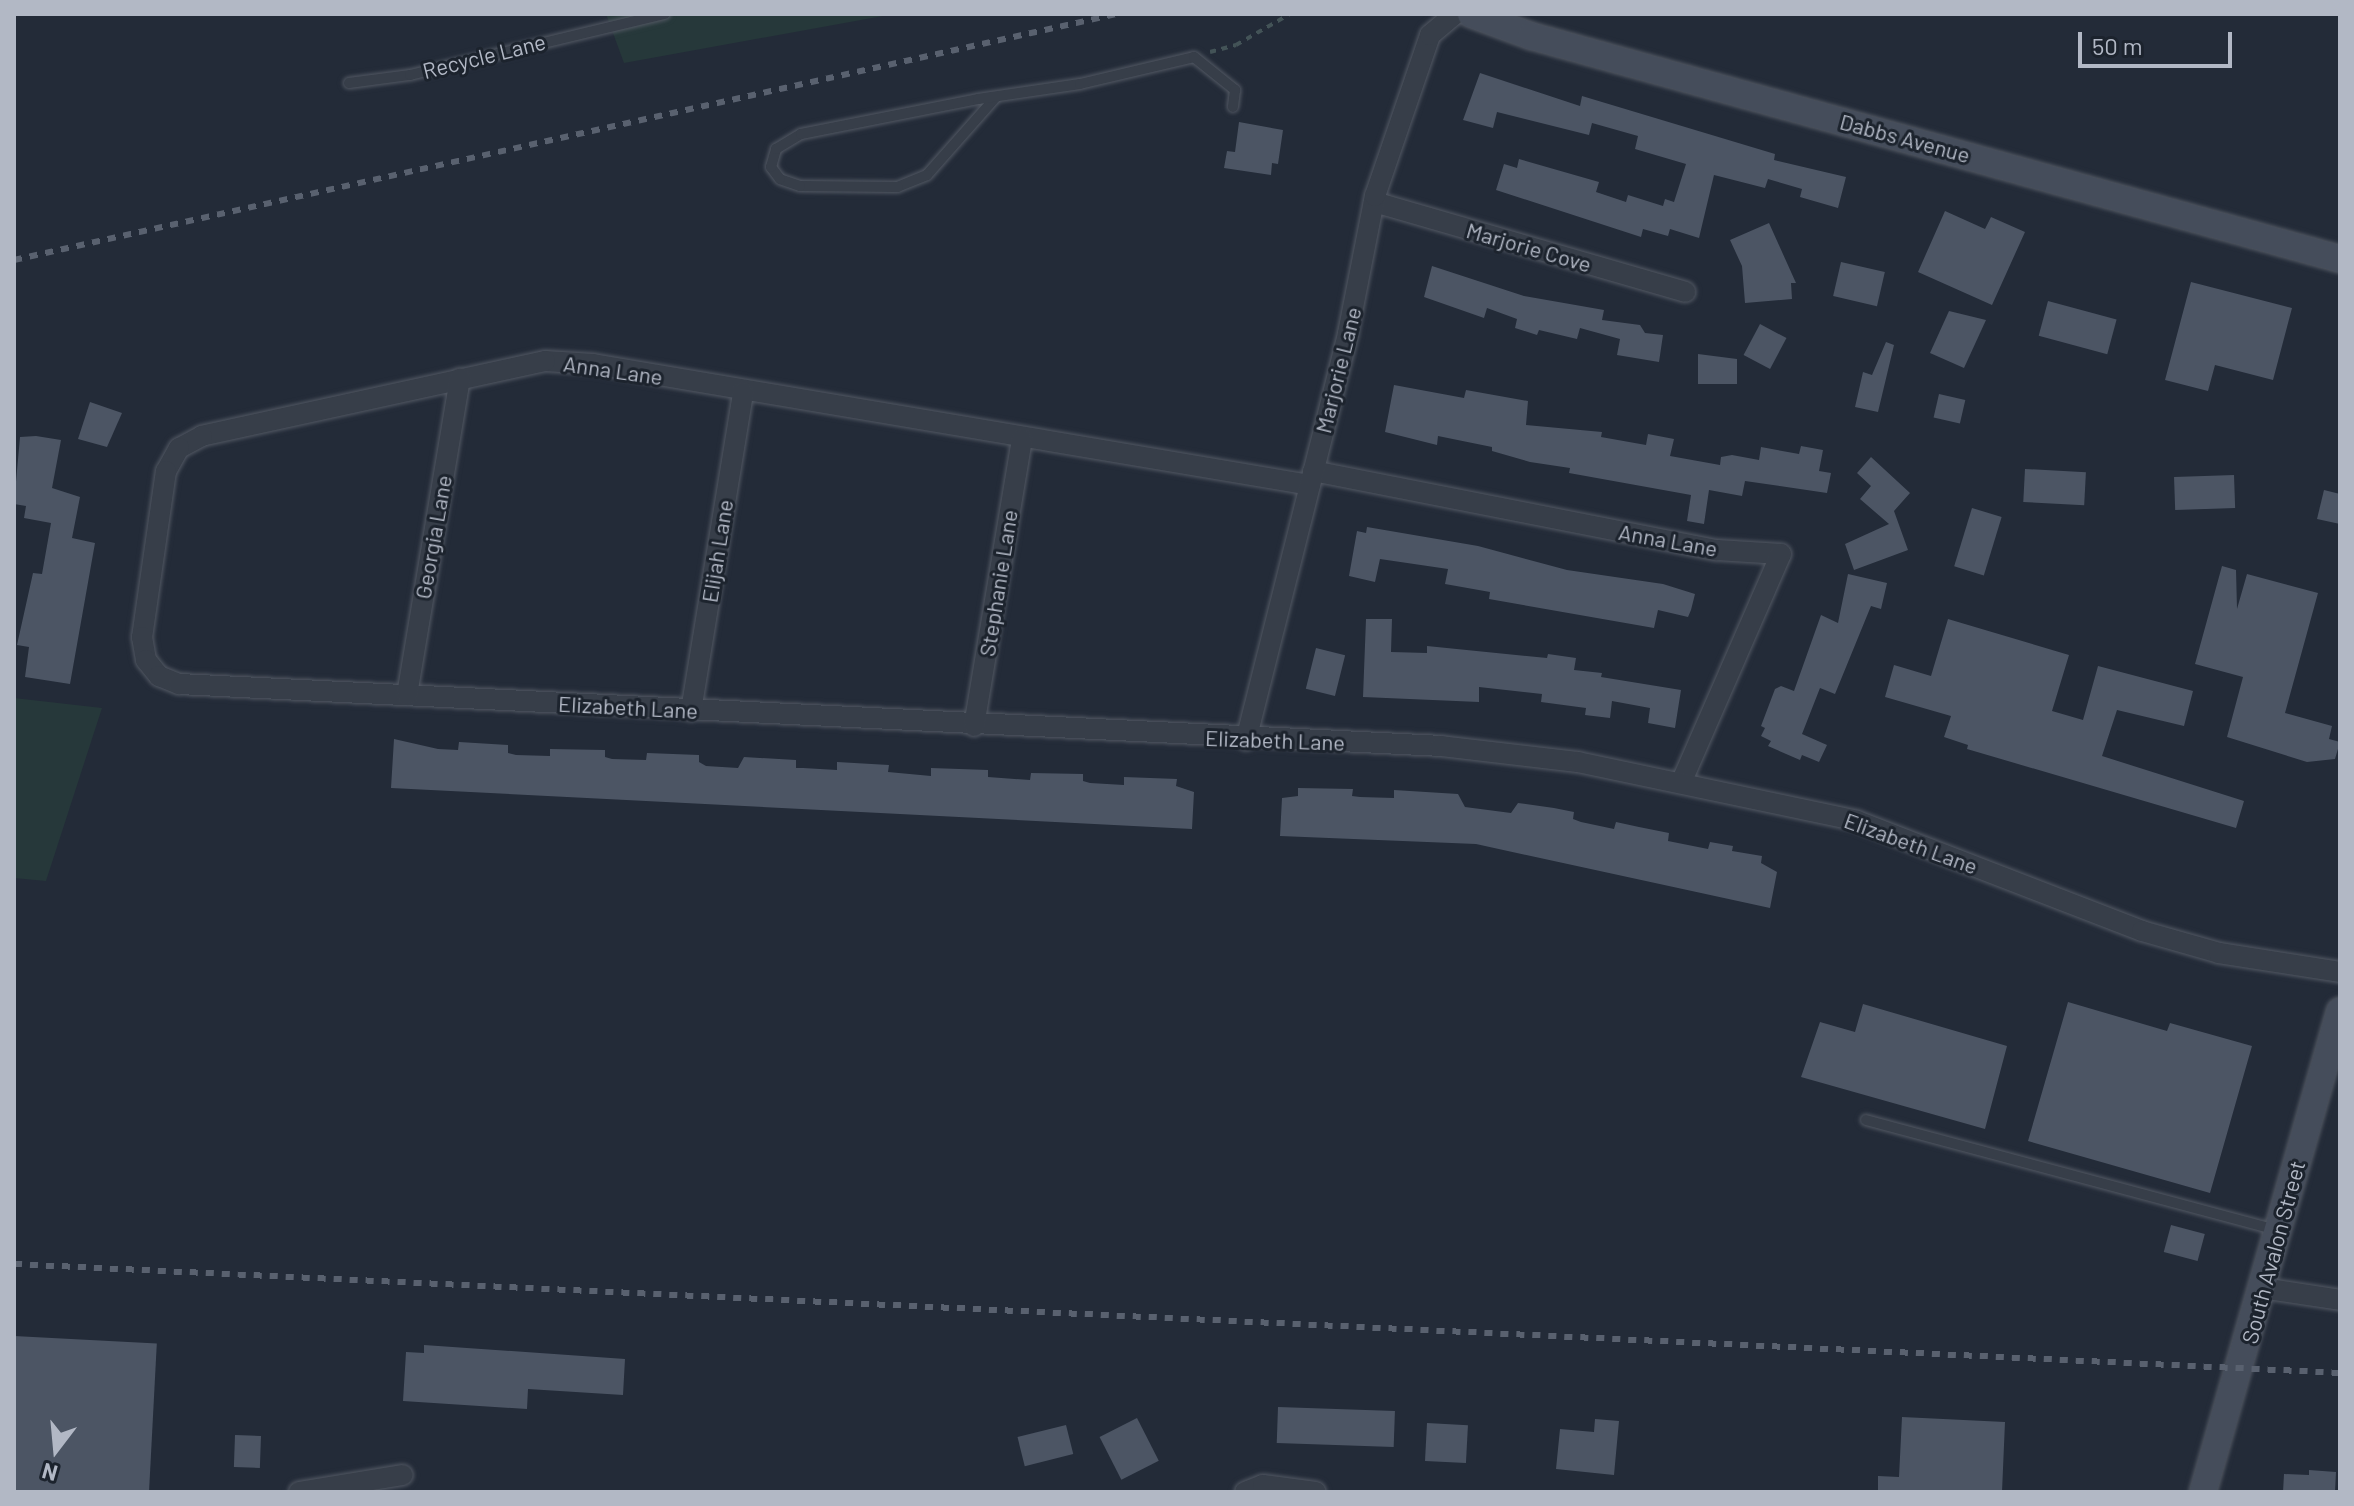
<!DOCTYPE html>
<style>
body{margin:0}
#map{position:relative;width:2354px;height:1506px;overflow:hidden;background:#232b38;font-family:Barlow,sans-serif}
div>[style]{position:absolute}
.green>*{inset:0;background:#26383a}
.building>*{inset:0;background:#4c5564;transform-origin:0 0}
.path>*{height:4px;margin-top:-2px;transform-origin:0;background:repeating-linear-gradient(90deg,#435357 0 6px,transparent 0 12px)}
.roads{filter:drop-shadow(0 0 2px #525863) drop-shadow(0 0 2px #525863)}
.lane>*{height:10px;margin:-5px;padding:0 5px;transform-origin:5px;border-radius:5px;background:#373e49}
.street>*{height:20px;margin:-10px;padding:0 10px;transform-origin:10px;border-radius:10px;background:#373e49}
.secondary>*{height:26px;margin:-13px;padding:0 13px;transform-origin:13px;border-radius:13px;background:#454d5b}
.rail>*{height:6px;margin-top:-3px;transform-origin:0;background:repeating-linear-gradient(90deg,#59616f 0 8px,transparent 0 16px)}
span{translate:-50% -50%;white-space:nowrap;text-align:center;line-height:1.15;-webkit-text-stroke:6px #1c232d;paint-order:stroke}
.street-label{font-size:22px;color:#b2b8c5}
.frame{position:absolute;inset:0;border:16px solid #b2b8c5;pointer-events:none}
.north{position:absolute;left:16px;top:1410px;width:80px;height:80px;-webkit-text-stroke:6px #1c232d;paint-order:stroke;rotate:196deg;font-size:22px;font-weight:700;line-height:32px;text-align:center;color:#b2b8c5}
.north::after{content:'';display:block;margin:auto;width:28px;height:36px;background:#b2b8c5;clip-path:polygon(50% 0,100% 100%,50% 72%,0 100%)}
.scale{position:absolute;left:2078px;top:32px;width:154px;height:36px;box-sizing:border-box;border:4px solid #b2b8c5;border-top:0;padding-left:10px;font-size:24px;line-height:28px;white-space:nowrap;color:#b2b8c5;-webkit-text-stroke:6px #1c232d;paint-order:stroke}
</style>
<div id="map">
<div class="green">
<i style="clip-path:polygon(606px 14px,894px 14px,624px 63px)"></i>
<i style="clip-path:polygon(14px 698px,102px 708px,46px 881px,14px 878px)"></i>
</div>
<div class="building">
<i style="clip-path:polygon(1480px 73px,1580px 106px,1582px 96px,1775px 154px,1774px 160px,1846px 177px,1838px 208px,1800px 197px,1802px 189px,1768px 179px,1765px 188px,1714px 175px,1699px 238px,1670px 229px,1668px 236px,1643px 229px,1641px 237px,1496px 190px,1504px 164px,1517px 168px,1519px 159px,1599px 182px,1596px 192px,1626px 202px,1628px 195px,1663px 206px,1665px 199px,1674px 202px,1686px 164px,1635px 149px,1638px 136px,1592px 123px,1589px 135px,1497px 112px,1493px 128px,1463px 120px)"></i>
<i style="clip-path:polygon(1239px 122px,1283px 130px,1278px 164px,1272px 163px,1271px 175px,1224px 168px,1227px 151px,1235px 152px)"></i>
<i style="clip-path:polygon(1945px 211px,1985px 229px,1991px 217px,2025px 232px,1992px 305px,1918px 272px)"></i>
<i style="clip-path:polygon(1769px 223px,1796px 283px,1791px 283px,1792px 299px,1745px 303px,1742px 266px,1730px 240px)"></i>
<i style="left:1841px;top:262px;width:45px;height:35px;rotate:13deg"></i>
<i style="clip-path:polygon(1432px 266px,1524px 296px,1604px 310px,1602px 320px,1640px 325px,1645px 333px,1663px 335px,1659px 362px,1617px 355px,1620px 339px,1580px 328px,1577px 339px,1539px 330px,1537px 335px,1515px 328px,1517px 319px,1487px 308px,1484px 318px,1424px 297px)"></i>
<i style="clip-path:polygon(2191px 282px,2292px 308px,2273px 380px,2215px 365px,2208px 391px,2165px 380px)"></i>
<i style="left:2048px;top:301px;width:71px;height:36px;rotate:15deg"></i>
<i style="clip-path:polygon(1949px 311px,1986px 320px,1964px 368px,1930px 353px)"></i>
<i style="left:1760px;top:324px;width:30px;height:35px;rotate:28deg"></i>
<i style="clip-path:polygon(1886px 342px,1894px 345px,1878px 412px,1855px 407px,1863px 372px,1872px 375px)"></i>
<i style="clip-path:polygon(1698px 354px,1737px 359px,1737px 384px,1698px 384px)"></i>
<i style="clip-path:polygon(1394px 385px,1464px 398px,1466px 390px,1528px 401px,1526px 425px,1602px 432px,1601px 437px,1646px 445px,1648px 434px,1674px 439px,1670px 456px,1720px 465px,1721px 457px,1732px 455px,1759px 460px,1761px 447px,1799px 454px,1801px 446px,1823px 450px,1819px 471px,1831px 473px,1827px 493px,1745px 481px,1742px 496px,1709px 490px,1704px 524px,1687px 521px,1691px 495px,1569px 473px,1570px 468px,1530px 462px,1492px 451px,1492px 447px,1438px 436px,1437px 445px,1385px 432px)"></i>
<i style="left:1939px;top:394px;width:27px;height:24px;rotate:13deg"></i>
<i style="clip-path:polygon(90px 402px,122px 413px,107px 447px,78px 439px)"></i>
<i style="clip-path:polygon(36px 436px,61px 440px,52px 488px,80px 497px,72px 538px,95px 543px,70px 684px,25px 677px,29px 647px,17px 645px,33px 573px,42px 574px,51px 523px,24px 518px,26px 506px,14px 504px,20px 437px)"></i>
<i style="clip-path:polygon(1871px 457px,1910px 493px,1894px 511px,1908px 550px,1854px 570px,1845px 544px,1889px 524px,1860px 499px,1871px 486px,1857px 473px)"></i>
<i style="left:2025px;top:469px;width:61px;height:33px;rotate:3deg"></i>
<i style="left:2234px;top:475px;width:33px;height:60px;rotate:88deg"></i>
<i style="clip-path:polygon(2324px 490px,2340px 494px,2340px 524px,2317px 519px)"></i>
<i style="left:1972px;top:508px;width:31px;height:61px;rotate:17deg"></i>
<i style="clip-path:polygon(1367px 527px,1478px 546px,1567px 570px,1663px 584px,1695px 594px,1691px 610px,1688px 617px,1658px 610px,1654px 628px,1489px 599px,1490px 592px,1445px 584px,1448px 569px,1380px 559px,1375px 582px,1349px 576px,1357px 531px,1366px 533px)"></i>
<i style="clip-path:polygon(2222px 566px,2236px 570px,2237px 609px,2247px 574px,2318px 593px,2285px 713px,2332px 726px,2329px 739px,2340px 742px,2335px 759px,2307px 762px,2227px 737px,2243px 677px,2195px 664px)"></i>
<i style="clip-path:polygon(1848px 574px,1887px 583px,1881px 609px,1871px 606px,1835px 694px,1820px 688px,1802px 734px,1827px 745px,1819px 762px,1802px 755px,1800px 760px,1768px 746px,1771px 741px,1761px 736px,1765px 728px,1761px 726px,1775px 689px,1781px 686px,1794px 691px,1821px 615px,1838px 623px)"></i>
<i style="clip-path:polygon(1366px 619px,1392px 619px,1391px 652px,1427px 653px,1427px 646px,1547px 658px,1548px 654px,1576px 658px,1574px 670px,1602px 673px,1601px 677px,1681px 690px,1675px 728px,1648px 723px,1650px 708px,1612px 701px,1610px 718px,1585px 715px,1586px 708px,1541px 702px,1542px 694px,1479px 687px,1479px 702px,1363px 697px)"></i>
<i style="clip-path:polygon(1948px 619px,2069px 655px,2052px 711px,2083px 720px,2098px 666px,2193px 691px,2184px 726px,2117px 710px,2102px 756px,2244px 801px,2236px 828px,1967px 749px,1968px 745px,1944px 737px,1951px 716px,1885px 697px,1894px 665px,1931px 676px)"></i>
<i style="left:1316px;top:648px;width:30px;height:42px;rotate:14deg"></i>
<i style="clip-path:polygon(394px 739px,438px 749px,458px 750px,459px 742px,508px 745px,508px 753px,516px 755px,550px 756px,550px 749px,605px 750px,605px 757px,612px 759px,646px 760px,647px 753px,699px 755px,699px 762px,706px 766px,738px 768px,744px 757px,796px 760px,796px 768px,803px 768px,837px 770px,837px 762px,889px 765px,888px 772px,931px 776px,931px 768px,988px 770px,988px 777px,1030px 780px,1031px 773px,1083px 774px,1083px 781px,1090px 783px,1124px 785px,1124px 777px,1177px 779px,1176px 786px,1194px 792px,1192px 829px,391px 788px)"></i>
<i style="clip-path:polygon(1298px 788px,1353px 789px,1352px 796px,1360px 797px,1394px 798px,1394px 790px,1458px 794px,1465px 807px,1511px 813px,1518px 803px,1554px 808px,1574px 812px,1573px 819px,1581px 822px,1614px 829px,1616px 822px,1639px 827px,1669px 833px,1668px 841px,1708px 849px,1710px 842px,1733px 846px,1732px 851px,1762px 856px,1761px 863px,1777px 872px,1770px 908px,1476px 844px,1280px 836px,1282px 798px,1298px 796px)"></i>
<i style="clip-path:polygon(2068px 1002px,2167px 1031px,2170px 1023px,2252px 1046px,2210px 1193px,2028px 1141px)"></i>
<i style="clip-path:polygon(1863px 1004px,2007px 1046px,1985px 1129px,1801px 1077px,1820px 1022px,1855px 1032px)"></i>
<i style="left:2171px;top:1225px;width:35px;height:28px;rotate:15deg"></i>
<i style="left:14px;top:1336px;width:143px;height:156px;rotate:3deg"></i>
<i style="clip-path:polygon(424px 1345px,625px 1359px,623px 1395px,528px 1389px,527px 1409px,403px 1401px,406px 1352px,424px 1353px)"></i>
<i style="left:1278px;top:1407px;width:117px;height:36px;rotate:2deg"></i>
<i style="clip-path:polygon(1902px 1417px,2005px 1422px,2002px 1492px,1878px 1492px,1878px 1476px,1899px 1477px)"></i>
<i style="left:1137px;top:1418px;width:48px;height:42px;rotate:63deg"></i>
<i style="clip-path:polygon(1595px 1419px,1619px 1421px,1614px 1475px,1556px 1469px,1560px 1429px,1594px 1432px)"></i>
<i style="left:1427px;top:1423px;width:41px;height:38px;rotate:3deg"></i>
<i style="left:1066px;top:1425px;width:30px;height:50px;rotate:76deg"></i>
<i style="left:235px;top:1435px;width:26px;height:32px;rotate:2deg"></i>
<i style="clip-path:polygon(2309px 1470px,2336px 1472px,2335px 1492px,2283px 1492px,2284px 1474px,2309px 1475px)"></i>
</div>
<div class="path">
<i style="left:1210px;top:52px;width:27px;rotate:-15deg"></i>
<i style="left:1236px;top:45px;width:62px;rotate:-29.9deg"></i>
</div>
<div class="roads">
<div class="lane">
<i style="left:349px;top:83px;width:62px;rotate:-7.5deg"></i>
<i style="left:410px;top:75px;width:262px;rotate:-13.5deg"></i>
<i style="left:996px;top:97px;width:104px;rotate:131.5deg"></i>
<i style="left:927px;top:175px;width:31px;rotate:158deg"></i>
<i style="left:898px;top:187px;width:98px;rotate:-179.4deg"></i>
<i style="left:800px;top:186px;width:21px;rotate:-161deg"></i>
<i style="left:780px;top:179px;width:15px;rotate:-127deg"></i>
<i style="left:771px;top:167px;width:19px;rotate:-74deg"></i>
<i style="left:776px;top:149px;width:29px;rotate:-31deg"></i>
<i style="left:801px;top:134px;width:180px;rotate:-11.2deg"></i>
<i style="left:978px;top:99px;width:103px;rotate:-8.4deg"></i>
<i style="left:1080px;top:84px;width:117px;rotate:-13.3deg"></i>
<i style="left:1194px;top:57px;width:53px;rotate:38.8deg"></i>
<i style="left:1235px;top:90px;width:17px;rotate:97deg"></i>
<i style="left:1866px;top:1120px;width:424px;rotate:15deg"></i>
</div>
<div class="street">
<i style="left:1374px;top:202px;width:324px;rotate:16.1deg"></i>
<i style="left:1313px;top:471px;width:412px;rotate:11.1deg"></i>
<i style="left:1717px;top:550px;width:64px;rotate:3.6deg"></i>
<i style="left:1781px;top:554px;width:248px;rotate:113.6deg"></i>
<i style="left:1310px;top:485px;width:727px;rotate:-170.42deg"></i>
<i style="left:593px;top:364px;width:48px;rotate:-176.4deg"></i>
<i style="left:545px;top:361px;width:351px;rotate:167.7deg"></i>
<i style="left:202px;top:436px;width:26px;rotate:152deg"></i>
<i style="left:179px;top:448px;width:26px;rotate:119deg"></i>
<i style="left:166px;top:471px;width:168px;rotate:98.2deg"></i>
<i style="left:142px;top:637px;width:23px;rotate:80deg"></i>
<i style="left:146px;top:660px;width:21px;rotate:51deg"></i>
<i style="left:159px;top:676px;width:22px;rotate:22deg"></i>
<i style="left:179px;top:684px;width:1264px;rotate:2.81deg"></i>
<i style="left:1441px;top:746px;width:138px;rotate:6.7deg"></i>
<i style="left:1578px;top:762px;width:285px;rotate:11.9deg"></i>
<i style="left:1857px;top:821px;width:305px;rotate:21.1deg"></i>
<i style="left:2142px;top:931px;width:80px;rotate:15.9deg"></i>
<i style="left:2219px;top:953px;width:122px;rotate:8.9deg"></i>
<i style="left:407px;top:695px;width:321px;rotate:-80.5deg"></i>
<i style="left:691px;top:711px;width:323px;rotate:-80.7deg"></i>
<i style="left:974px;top:726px;width:290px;rotate:-80.5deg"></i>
<i style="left:1246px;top:740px;width:420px;rotate:-75.9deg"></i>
<i style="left:1348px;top:333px;width:140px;rotate:-78.9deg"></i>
<i style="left:1375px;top:196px;width:170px;rotate:-71.1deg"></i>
<i style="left:1430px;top:35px;width:33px;rotate:-40deg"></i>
<i style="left:2262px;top:1288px;width:79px;rotate:8.7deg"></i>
<i style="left:299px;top:1492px;width:105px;rotate:-9.3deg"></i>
<i style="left:1245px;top:1492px;width:19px;rotate:-21deg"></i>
<i style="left:1263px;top:1485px;width:53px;rotate:7.5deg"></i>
</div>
<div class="secondary">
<i style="left:1471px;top:14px;width:64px;rotate:20.1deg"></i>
<i style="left:1531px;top:36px;width:839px;rotate:15.41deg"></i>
<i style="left:2203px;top:1492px;width:500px;rotate:-74.1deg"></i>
</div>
</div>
<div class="rail">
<i style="left:14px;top:260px;width:1129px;rotate:-12.58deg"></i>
<i style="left:14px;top:1264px;width:2329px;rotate:2.68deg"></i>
</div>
<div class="street-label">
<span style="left:484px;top:56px;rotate:-14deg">Recycle Lane</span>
<span style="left:1905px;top:138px;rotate:15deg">Dabbs Avenue</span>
<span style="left:1529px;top:247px;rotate:16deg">Marjorie Cove</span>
<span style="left:613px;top:370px;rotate:8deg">Anna Lane</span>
<span style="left:1338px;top:370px;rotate:-76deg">Marjorie Lane</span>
<span style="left:433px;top:537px;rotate:-80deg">Georgia Lane</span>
<span style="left:1668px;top:540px;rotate:10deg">Anna Lane</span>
<span style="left:717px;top:551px;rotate:-81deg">Elijah Lane</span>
<span style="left:998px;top:583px;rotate:-81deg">Stephanie Lane</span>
<span style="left:628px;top:707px;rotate:3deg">Elizabeth Lane</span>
<span style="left:1275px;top:740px;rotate:2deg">Elizabeth Lane</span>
<span style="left:1911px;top:843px;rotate:20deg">Elizabeth Lane</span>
<span style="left:2273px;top:1252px;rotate:-75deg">South Avalon Street</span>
</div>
<div class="frame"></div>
<div class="north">N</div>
<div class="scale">50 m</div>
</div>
